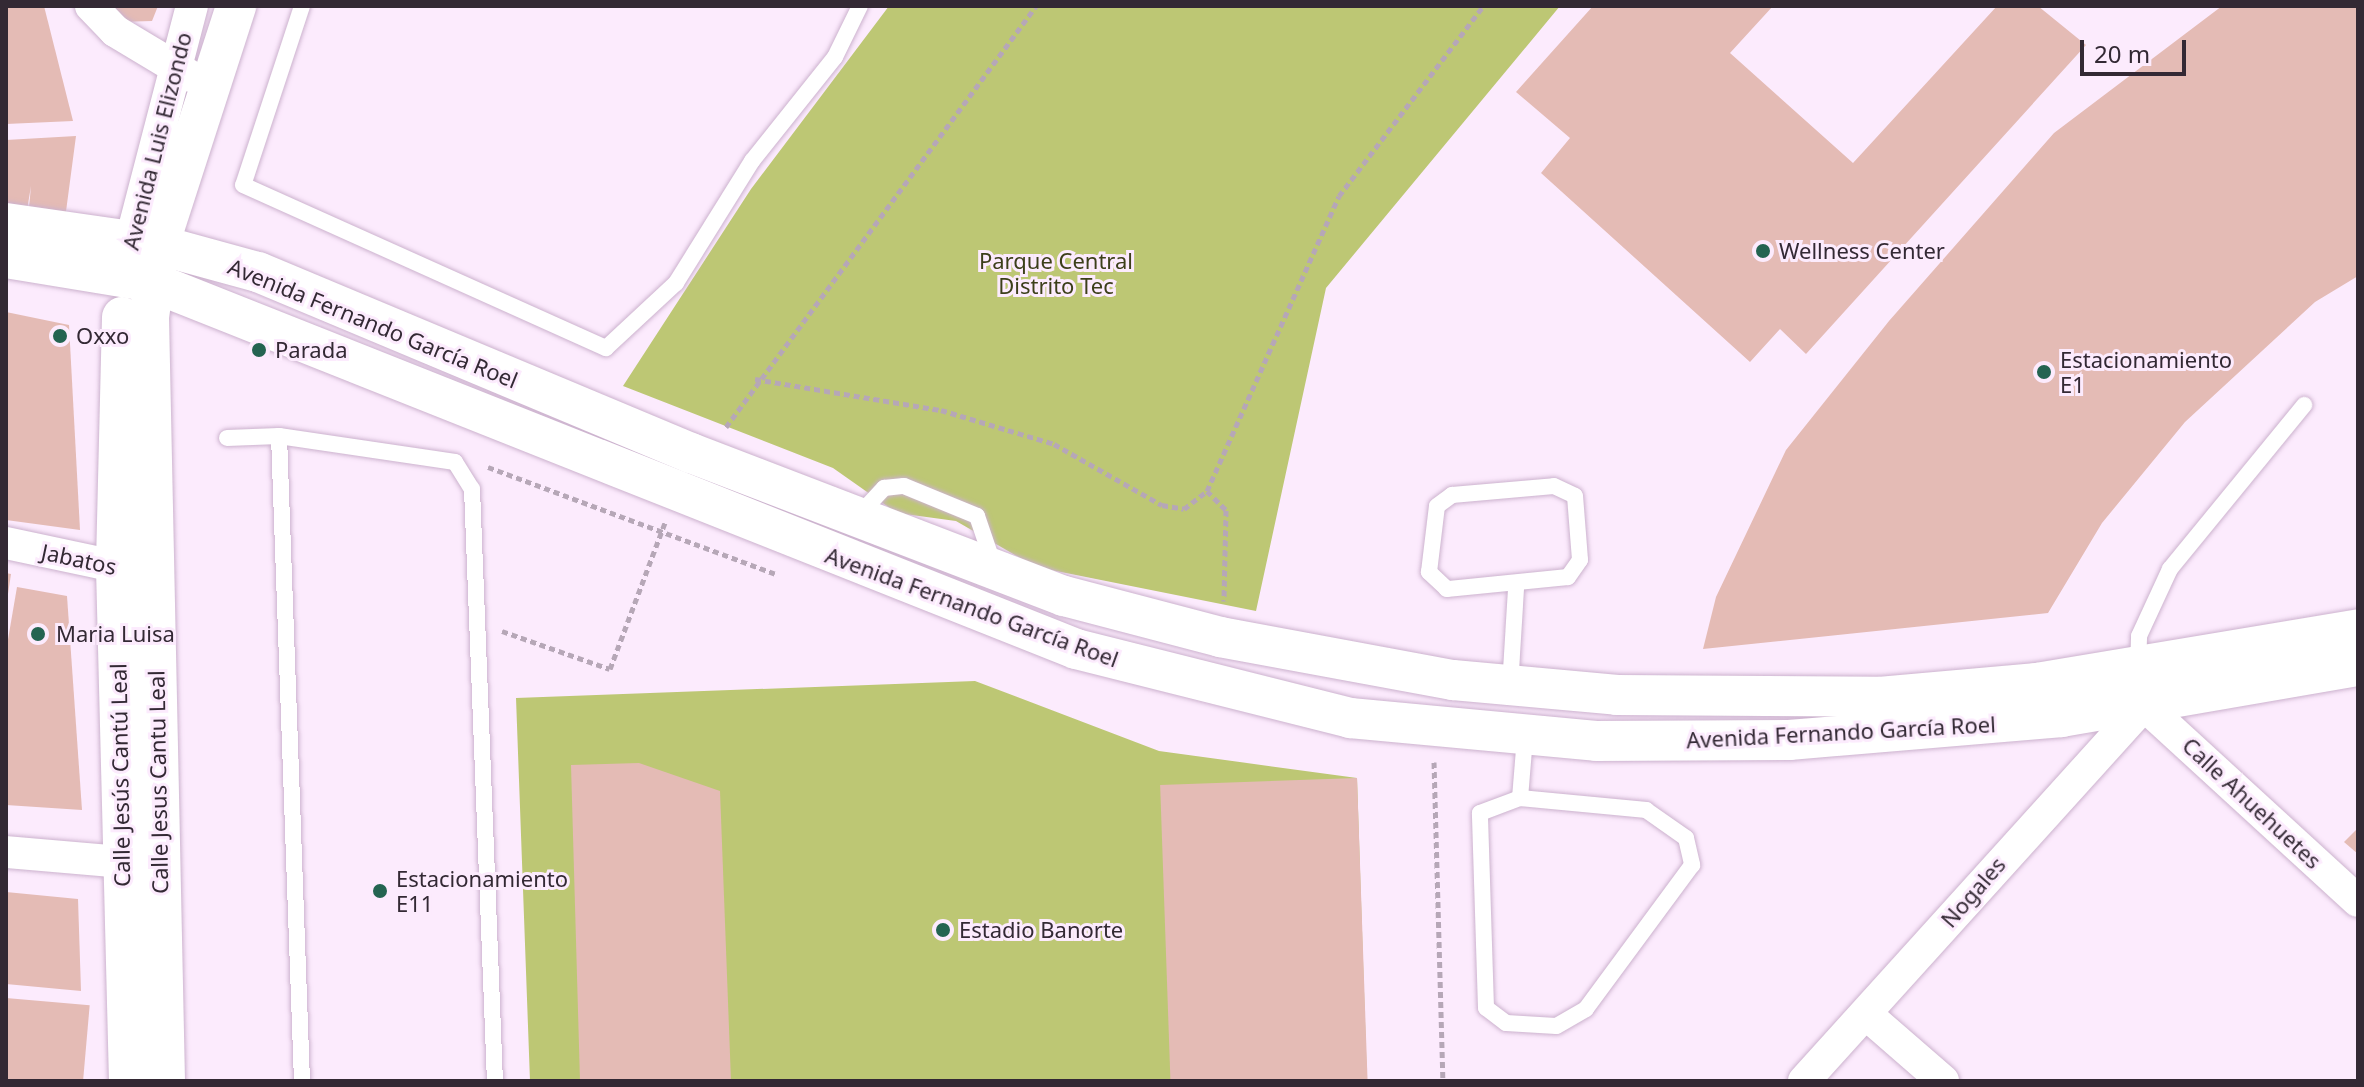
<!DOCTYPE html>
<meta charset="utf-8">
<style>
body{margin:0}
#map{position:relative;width:2364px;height:1087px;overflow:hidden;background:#fcebfd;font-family:"Noto Sans",sans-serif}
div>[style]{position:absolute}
.green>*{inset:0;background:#bdc774}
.building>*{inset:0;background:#e4bbb5;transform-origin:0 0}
.path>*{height:5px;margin-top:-2.5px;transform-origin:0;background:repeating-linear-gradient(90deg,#b6a7b7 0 6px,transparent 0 10px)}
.roads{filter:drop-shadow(0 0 2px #ccb2ce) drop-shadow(0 0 2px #ccb2ce)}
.service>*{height:16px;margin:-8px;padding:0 8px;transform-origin:8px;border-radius:8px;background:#fff}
.minor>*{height:32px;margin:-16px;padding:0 16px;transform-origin:16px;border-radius:16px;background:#fff}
.tertiary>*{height:40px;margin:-20px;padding:0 20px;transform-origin:20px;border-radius:20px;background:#fff}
.dots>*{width:22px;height:22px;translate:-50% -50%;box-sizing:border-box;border:4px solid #fcebfd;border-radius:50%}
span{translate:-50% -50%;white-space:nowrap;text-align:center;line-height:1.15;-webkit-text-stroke:6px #fcebfd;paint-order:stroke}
.street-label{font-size:22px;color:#332934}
.poi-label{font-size:22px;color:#332934}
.left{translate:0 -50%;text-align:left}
.park-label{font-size:22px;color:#3c3f1a}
.frame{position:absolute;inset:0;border:8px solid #332934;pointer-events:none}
.scale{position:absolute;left:2080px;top:40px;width:106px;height:36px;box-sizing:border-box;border:4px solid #332934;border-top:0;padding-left:10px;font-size:24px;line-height:28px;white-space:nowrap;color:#332934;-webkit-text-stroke:6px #fcebfd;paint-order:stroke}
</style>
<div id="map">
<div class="green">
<i style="clip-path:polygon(889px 6px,1560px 6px,1326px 288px,1256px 611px,1036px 567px,956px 521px,897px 513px,833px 468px,623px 386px,751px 189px)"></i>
<i style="clip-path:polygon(975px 681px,1159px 751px,1357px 778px,1367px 1081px,530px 1081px,516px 698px)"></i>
</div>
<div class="building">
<i style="clip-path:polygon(6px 6px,44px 6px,73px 121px,6px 124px)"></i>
<i style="clip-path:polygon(115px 6px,158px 6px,152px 21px,118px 22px)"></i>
<i style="clip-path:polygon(1593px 6px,1773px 6px,1730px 53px,1853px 163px,1997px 6px,2038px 6px,2086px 45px,1806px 354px,1780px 329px,1750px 362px,1541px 173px,1570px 138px,1516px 92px)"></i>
<i style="clip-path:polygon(2222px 6px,2358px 6px,2358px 276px,2315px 302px,2185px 422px,2102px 523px,2048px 613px,1703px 649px,1716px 597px,1786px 450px,1889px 321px,2054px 133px)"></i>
<i style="clip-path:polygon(76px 136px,65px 219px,28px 219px,31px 186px,26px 216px,6px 216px,6px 140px)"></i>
<i style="clip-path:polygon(6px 312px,69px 325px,80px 530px,6px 520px)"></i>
<i style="clip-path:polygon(6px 573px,11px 574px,8px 594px,6px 594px)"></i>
<i style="clip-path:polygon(17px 587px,67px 596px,82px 810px,6px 805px,6px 651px)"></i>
<i style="clip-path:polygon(639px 763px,720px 791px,731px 1081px,580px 1081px,571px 765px)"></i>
<i style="left:1357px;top:778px;width:303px;height:197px;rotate:88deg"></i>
<i style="clip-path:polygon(2358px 828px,2358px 854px,2344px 842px)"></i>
<i style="clip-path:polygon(6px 892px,78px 899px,81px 991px,6px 984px)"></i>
<i style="left:6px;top:998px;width:84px;height:83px;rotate:5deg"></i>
</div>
<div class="path">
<i style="left:755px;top:379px;width:189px;rotate:9.5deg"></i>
<i style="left:941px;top:410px;width:118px;rotate:16.7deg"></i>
<i style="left:1054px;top:444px;width:124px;rotate:29.5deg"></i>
<i style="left:1162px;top:505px;width:22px;rotate:10deg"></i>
<i style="left:1184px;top:509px;width:29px;rotate:-38deg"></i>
<i style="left:1207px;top:491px;width:323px;rotate:-65.9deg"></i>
<i style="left:1339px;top:196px;width:238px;rotate:-52.8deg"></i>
<i style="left:726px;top:427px;width:523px;rotate:-53.63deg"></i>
<i style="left:488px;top:467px;width:306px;rotate:20.4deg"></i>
<i style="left:1207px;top:491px;width:27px;rotate:45deg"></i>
<i style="left:1226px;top:510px;width:91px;rotate:91.3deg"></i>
<i style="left:502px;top:631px;width:114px;rotate:19.4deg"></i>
<i style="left:610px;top:669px;width:156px;rotate:-69.4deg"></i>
<i style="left:1434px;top:762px;width:319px;rotate:88.4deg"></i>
</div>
<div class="roads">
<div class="service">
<i style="left:302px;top:6px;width:188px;rotate:108.2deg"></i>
<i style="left:243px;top:185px;width:398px;rotate:24.2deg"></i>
<i style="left:606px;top:348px;width:96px;rotate:-42.9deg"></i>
<i style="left:676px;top:283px;width:144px;rotate:-58.1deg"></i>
<i style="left:752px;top:161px;width:133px;rotate:-51.4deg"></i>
<i style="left:835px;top:57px;width:57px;rotate:-63.9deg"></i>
<i style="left:279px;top:436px;width:645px;rotate:87.96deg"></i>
<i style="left:227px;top:438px;width:52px;rotate:-2.2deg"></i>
<i style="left:279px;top:436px;width:178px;rotate:8.4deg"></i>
<i style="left:455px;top:462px;width:32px;rotate:58deg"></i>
<i style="left:472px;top:489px;width:592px;rotate:87.78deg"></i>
<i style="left:1554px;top:486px;width:23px;rotate:25deg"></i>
<i style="left:1575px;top:496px;width:64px;rotate:85.5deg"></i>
<i style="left:1580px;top:560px;width:21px;rotate:125deg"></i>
<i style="left:1568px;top:577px;width:122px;rotate:174.3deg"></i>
<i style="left:1447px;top:589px;width:25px;rotate:-137deg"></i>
<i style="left:1429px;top:572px;width:66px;rotate:-83.1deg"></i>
<i style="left:1437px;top:506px;width:19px;rotate:-36deg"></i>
<i style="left:1452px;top:495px;width:102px;rotate:-5deg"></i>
<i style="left:857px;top:517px;width:40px;rotate:-47deg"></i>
<i style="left:884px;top:488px;width:20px;rotate:-6deg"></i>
<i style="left:904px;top:486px;width:79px;rotate:22.3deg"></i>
<i style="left:977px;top:516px;width:53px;rotate:71.2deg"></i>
<i style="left:2138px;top:667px;width:31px;rotate:-88deg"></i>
<i style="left:2139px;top:636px;width:74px;rotate:-65.2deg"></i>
<i style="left:2170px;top:569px;width:212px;rotate:-50.7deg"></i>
<i style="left:1510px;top:687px;width:99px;rotate:-86.5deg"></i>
<i style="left:1520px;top:798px;width:127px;rotate:5.4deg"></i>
<i style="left:1646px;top:810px;width:49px;rotate:35deg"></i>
<i style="left:1686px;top:838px;width:28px;rotate:77deg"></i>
<i style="left:1692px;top:865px;width:179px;rotate:126.4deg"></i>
<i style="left:1586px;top:1009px;width:34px;rotate:150deg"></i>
<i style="left:1556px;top:1026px;width:50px;rotate:-176.6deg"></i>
<i style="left:1506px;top:1023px;width:25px;rotate:-143deg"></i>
<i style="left:1486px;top:1008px;width:195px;rotate:-91.8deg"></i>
<i style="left:1480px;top:813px;width:43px;rotate:-20.6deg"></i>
<i style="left:1520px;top:798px;width:61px;rotate:-85.3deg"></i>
</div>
<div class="minor">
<i style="left:91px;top:6px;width:35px;rotate:46deg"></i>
<i style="left:115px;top:31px;width:87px;rotate:31deg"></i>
<i style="left:131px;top:240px;width:242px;rotate:-75.4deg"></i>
<i style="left:6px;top:543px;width:135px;rotate:12deg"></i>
<i style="left:2144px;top:705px;width:290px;rotate:42.5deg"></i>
<i style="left:6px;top:852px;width:140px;rotate:4.9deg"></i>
<i style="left:1866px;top:1014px;width:102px;rotate:41deg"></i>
<i style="left:1804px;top:1081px;width:507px;rotate:-47.88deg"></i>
</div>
<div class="tertiary">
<i style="left:6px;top:223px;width:155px;rotate:8.2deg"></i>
<i style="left:159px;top:245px;width:103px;rotate:15.3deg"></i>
<i style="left:258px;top:272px;width:469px;rotate:22.7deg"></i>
<i style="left:691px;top:453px;width:399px;rotate:21deg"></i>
<i style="left:1064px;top:596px;width:161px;rotate:14.7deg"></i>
<i style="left:1220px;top:637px;width:237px;rotate:10.5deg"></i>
<i style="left:1453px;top:680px;width:165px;rotate:5.2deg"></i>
<i style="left:1617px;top:695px;width:262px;rotate:0.4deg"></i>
<i style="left:1879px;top:697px;width:159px;rotate:-5.1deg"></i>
<i style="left:2037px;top:683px;width:326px;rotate:-9.5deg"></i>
<i style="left:6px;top:258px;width:148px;rotate:9.3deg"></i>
<i style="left:152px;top:282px;width:994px;rotate:21.66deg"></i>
<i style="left:1076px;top:649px;width:283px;rotate:14.1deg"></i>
<i style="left:1350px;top:718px;width:247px;rotate:5.3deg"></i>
<i style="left:1596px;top:741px;width:193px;rotate:-0.3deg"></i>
<i style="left:1789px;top:740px;width:274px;rotate:-4.8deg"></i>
<i style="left:2062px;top:717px;width:300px;rotate:-9.8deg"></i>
<i style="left:122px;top:317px;width:251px;rotate:91.4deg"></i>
<i style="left:116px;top:568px;width:513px;rotate:88.55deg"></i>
<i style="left:165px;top:1081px;width:764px;rotate:-91.2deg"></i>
<i style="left:149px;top:317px;width:73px;rotate:-82.1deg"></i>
<i style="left:159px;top:245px;width:251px;rotate:-72.1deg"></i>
</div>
</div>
<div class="dots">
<i style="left:1763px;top:251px;background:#246451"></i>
<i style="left:60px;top:336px;background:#246451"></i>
<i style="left:259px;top:350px;background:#246451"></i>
<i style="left:2044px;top:372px;background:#246451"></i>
<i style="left:38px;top:634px;background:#246451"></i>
<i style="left:380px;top:891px;background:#246451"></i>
<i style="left:943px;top:930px;background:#246451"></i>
</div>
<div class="street-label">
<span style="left:157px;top:141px;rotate:-76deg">Avenida Luis Elizondo</span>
<span style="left:373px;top:323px;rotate:22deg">Avenida Fernando García Roel</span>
<span style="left:79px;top:559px;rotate:12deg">Jabatos</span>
<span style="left:972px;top:607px;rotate:20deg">Avenida Fernando García Roel</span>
<span style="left:1841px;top:732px;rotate:-3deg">Avenida Fernando García Roel</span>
<span style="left:120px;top:775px;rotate:-91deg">Calle Jesús Cantú Leal</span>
<span style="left:158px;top:782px;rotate:-91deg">Calle Jesus Cantu Leal</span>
<span style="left:2252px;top:803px;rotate:43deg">Calle Ahuehuetes</span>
<span style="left:1973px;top:892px;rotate:-49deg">Nogales</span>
</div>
<div class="poi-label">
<span class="left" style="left:1779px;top:251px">Wellness Center</span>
<span class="left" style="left:76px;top:336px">Oxxo</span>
<span class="left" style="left:275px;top:350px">Parada</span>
<span class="left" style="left:2060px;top:372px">Estacionamiento<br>E1</span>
<span class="left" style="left:56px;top:634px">Maria Luisa</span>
<span class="left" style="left:396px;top:891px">Estacionamiento<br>E11</span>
<span class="left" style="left:959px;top:930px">Estadio Banorte</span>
</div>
<div class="park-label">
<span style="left:1056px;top:273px">Parque Central<br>Distrito Tec</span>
</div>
<div class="frame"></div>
<div class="scale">20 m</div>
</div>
